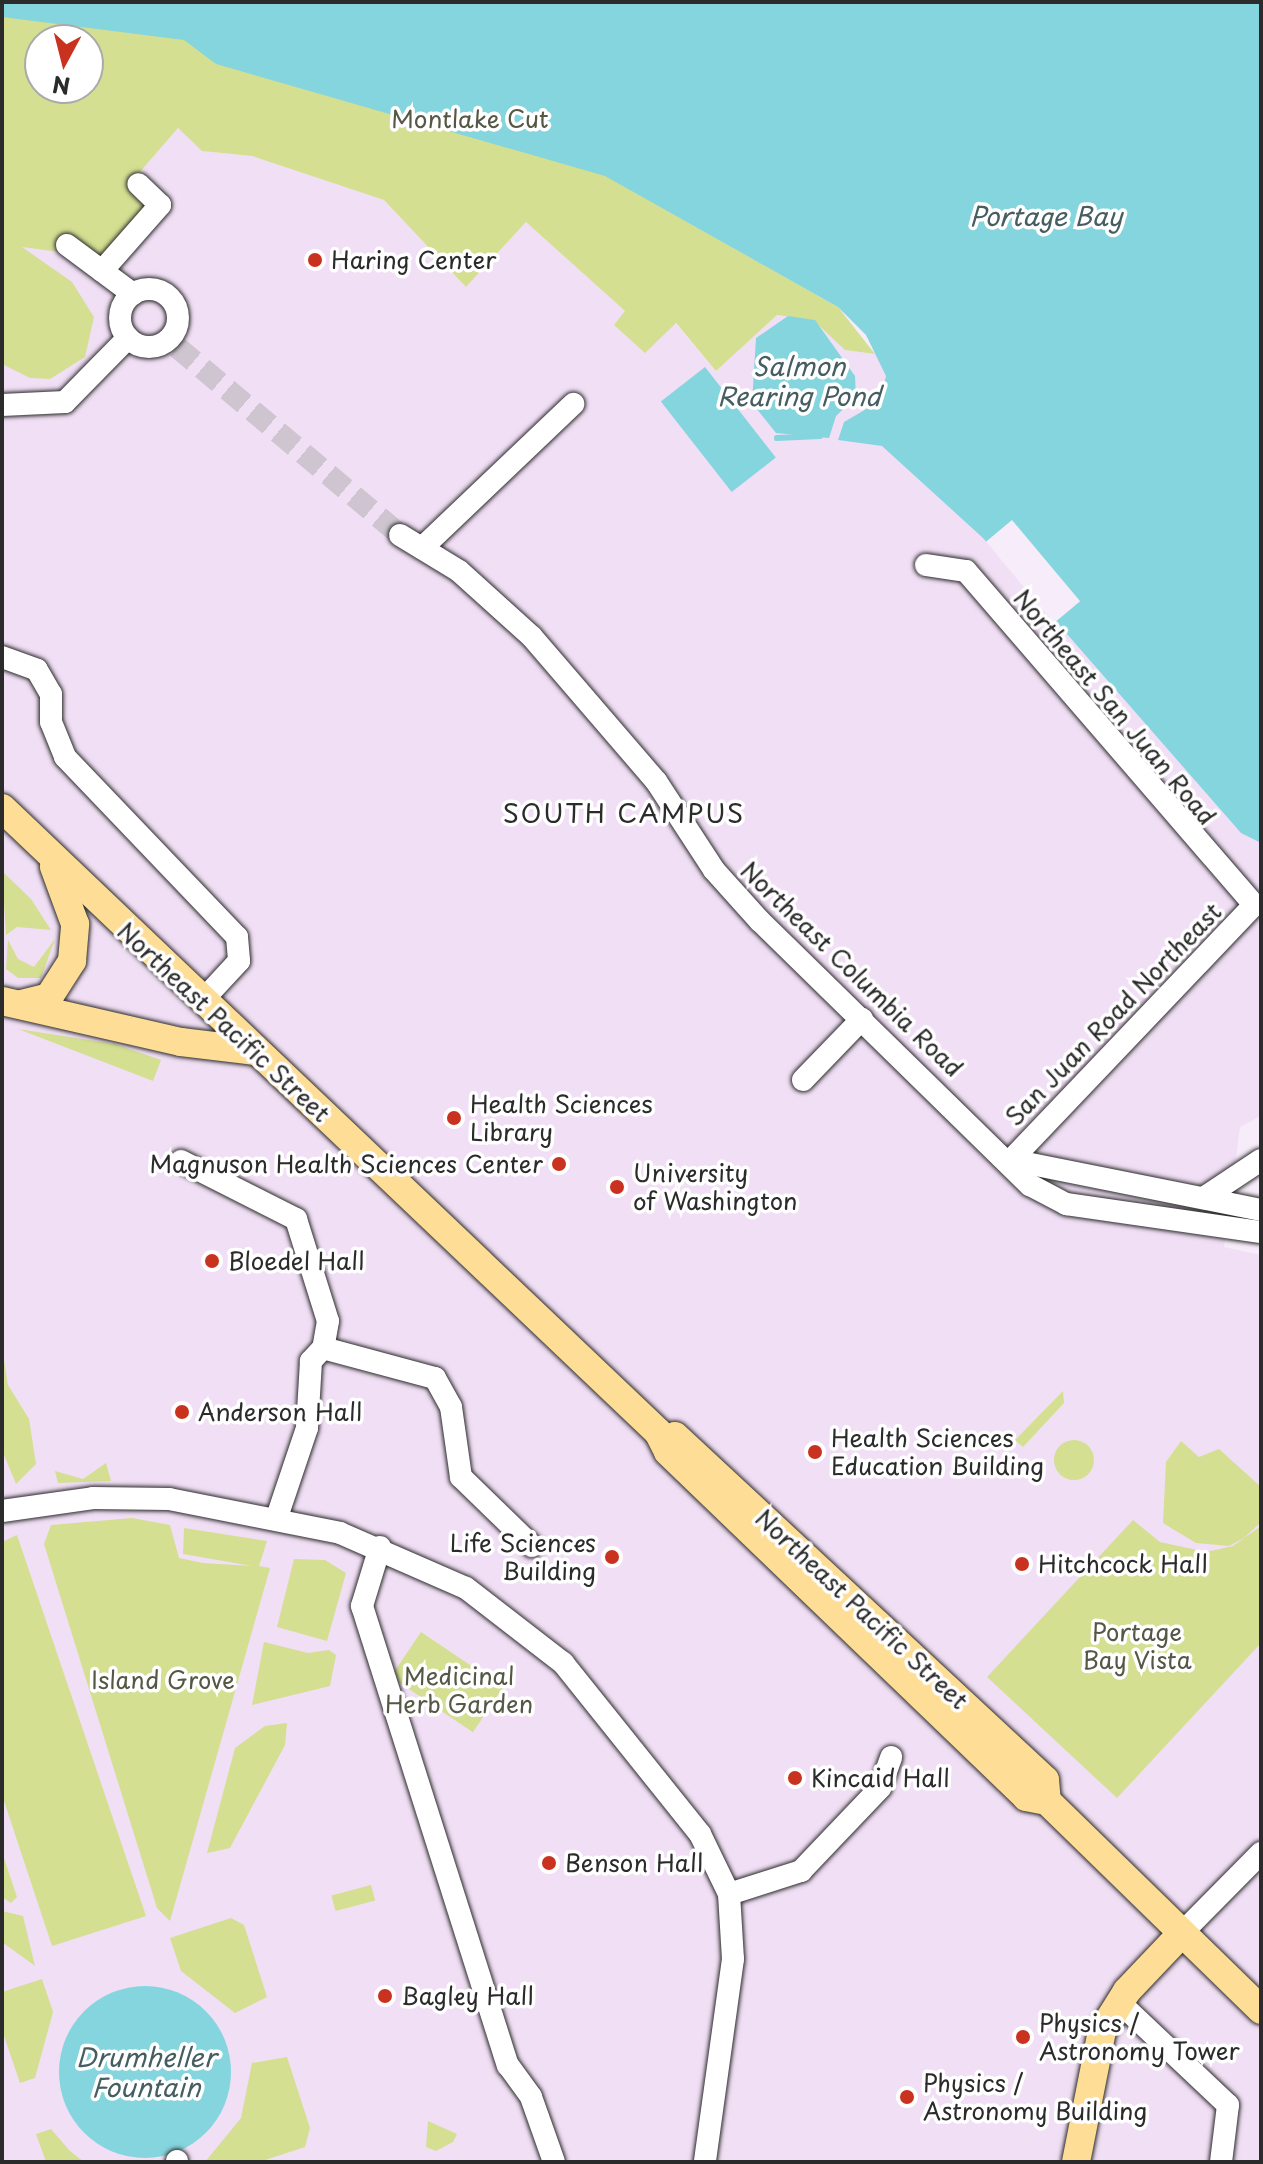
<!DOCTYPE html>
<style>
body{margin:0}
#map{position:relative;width:1263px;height:2164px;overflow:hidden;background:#f7ecf9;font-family:"Playpen Sans",sans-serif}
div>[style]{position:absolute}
.built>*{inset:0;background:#f1dff5}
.green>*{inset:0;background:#d4df92;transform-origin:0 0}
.round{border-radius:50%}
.water>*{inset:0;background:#84d5de;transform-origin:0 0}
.pier>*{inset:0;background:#f7ecf9;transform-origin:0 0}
.stream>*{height:6px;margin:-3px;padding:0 3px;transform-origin:3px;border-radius:3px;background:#84d5de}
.minor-tunnel>*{height:22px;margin-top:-11px;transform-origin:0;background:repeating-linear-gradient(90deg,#cec5d0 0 22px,transparent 0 33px)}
.roads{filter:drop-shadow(0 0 2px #2b2b2b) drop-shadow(0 0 2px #2b2b2b)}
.minor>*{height:22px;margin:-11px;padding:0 11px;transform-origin:11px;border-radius:11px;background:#fff}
.minor>.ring{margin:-11px;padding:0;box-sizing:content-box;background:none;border:22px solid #fff;border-radius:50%}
.major>*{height:28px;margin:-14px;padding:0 14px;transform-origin:14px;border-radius:14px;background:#fedd96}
.dots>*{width:22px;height:22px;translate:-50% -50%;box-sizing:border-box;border:4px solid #fff;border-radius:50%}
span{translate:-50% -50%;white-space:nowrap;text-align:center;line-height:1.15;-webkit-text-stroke:7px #fff;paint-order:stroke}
.park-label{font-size:24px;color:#555845}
.poi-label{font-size:24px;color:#2b2b2b}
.left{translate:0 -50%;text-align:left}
.right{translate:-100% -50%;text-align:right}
.street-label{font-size:24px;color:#2b2b2b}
.water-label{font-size:26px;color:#465e61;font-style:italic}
.neighbourhood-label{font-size:26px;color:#2b2b2b;letter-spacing:2px}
.frame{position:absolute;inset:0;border:4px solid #2b2b2b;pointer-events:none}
.north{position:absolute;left:24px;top:24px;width:80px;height:80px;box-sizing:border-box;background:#fff;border:2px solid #aaa;border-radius:50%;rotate:187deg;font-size:22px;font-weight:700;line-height:32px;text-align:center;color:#2b2b2b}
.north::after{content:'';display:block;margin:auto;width:28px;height:36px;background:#c8321e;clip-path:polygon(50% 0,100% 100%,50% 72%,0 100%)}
</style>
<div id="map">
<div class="built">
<i style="clip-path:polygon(178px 128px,203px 151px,252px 156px,384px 200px,466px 287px,526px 222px,625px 311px,675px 323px,716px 371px,777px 315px,813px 320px,845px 350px,917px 360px,1261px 687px,1261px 1116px,1240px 1127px,1224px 1247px,1261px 1255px,1261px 2162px,2px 2162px,2px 244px,131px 181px)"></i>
</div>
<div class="green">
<i style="clip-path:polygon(evenodd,2px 2px,668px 2px,606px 176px,838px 307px,875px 354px,845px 350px,813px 320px,777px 315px,716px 371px,676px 323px,645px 353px,614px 325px,625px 311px,526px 222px,466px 287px,384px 200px,252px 156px,202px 151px,178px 128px,132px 181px,151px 210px,107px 258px,22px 247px,72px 282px,94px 317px,85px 357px,50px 379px,30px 378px,2px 364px,2px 2px,40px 40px,88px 40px,88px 88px,40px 88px,40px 40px)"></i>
<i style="clip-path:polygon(2px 871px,31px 899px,51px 930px,17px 927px,6px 935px)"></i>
<i style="clip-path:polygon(55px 939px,41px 978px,18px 978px,6px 969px,8px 940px,18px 959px,34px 967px)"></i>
<i style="clip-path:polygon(18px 1029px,115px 1044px,161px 1060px,153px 1081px)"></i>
<i style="clip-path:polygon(2px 1347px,8px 1385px,29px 1419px,36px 1464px,16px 1484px,2px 1450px)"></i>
<i style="clip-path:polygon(1063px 1391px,1064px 1403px,1023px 1447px,1015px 1440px)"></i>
<i class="round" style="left:1054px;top:1440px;width:40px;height:40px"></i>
<i style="clip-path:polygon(1181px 1441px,1199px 1457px,1219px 1449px,1261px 1487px,1261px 1522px,1244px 1538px,1229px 1546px,1196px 1543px,1163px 1523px,1166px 1462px)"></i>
<i style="clip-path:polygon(106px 1463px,111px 1481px,58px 1483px,55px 1471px,83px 1479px)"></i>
<i style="clip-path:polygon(132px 1518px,170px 1525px,179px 1558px,203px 1563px,252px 1566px,183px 1554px,184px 1528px,267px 1541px,259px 1566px,270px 1568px,170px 1921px,157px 1908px,44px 1544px,51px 1525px)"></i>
<i style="clip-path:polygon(1133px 1520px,1160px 1542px,1206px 1552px,1233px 1546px,1261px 1526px,1261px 1643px,1117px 1798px,987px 1677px)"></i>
<i style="clip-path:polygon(17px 1535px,146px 1916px,52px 1946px,2px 1795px,2px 1542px)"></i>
<i style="clip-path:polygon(294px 1559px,325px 1560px,346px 1573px,327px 1641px,277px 1627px)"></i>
<i style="left:421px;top:1632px;width:99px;height:54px;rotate:34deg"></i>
<i style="clip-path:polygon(264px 1642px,308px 1653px,329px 1650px,336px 1655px,330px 1686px,252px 1705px)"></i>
<i style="clip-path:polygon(287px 1723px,285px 1745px,230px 1848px,207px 1853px,235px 1748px,265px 1726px)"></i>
<i style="clip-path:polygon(2px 1852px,17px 1897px,11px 1903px,2px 1897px)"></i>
<i style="left:371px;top:1885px;width:16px;height:41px;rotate:75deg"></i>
<i style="clip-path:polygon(2px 1911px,23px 1916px,35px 1966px,2px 1942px)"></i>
<i style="clip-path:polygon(231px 1918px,244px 1925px,267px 1997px,235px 2013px,181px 1971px,170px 1938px)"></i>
<i style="clip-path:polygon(42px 1979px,53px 2012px,35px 2078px,20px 2083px,2px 2030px,2px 1992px)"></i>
<i style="clip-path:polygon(287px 2057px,310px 2128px,305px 2147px,259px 2162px,205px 2162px,241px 2118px,252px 2063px)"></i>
<i style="clip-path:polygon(428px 2121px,457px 2134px,453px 2142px,436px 2151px,426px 2147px)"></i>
<i style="clip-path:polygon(51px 2129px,70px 2151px,84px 2162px,46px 2162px,36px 2134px)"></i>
</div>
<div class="water">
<i style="clip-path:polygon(2px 2px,1261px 2px,1261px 843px,1241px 833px,983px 538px,882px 446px,838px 440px,844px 422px,880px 401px,886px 376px,866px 335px,838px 307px,605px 176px,216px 64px,184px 40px,2px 17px)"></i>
<i style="clip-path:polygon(788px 316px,815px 320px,855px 376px,856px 397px,836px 416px,829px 438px,776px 433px,752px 403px,756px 338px)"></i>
<i style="left:705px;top:367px;width:115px;height:56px;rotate:52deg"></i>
<i class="round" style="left:59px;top:1986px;width:172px;height:172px"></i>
</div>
<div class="pier">
<i style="left:1012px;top:520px;width:106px;height:34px;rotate:50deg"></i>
</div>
<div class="stream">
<i style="left:777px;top:438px;width:43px;rotate:-2.7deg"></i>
</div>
<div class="minor-tunnel">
<i style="left:177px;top:347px;width:292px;rotate:40.1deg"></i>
</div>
<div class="roads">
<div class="minor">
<i style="left:67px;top:245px;width:82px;rotate:36.6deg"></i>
<i style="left:102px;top:271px;width:88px;rotate:-48.7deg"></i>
<i style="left:160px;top:205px;width:30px;rotate:-136deg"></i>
<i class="ring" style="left:120px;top:289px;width:36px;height:36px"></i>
<i style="left:2px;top:405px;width:63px;rotate:-2.7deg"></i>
<i style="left:65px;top:402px;width:90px;rotate:-45.5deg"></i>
<i style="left:400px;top:535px;width:69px;rotate:31.4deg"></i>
<i style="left:459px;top:571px;width:98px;rotate:42.1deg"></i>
<i style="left:532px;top:637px;width:190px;rotate:49.3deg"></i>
<i style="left:656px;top:781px;width:106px;rotate:56.9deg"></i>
<i style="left:714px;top:870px;width:69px;rotate:48deg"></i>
<i style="left:760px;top:921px;width:378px;rotate:44.4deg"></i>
<i style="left:1030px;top:1185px;width:41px;rotate:27.8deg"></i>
<i style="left:1066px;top:1204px;width:197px;rotate:8.2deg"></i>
<i style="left:422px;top:548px;width:209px;rotate:-43.6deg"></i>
<i style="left:926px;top:565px;width:40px;rotate:8.5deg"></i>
<i style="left:966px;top:571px;width:441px;rotate:49.2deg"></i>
<i style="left:1254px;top:905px;width:352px;rotate:133.6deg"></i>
<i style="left:2px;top:657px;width:37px;rotate:20deg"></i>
<i style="left:37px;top:670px;width:28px;rotate:60deg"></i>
<i style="left:51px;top:694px;width:28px;rotate:90deg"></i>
<i style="left:51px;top:722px;width:38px;rotate:68deg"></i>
<i style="left:65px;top:757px;width:249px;rotate:46.3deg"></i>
<i style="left:237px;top:937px;width:24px;rotate:85deg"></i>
<i style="left:239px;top:961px;width:54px;rotate:132.8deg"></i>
<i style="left:803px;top:1080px;width:85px;rotate:-46deg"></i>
<i style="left:1011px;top:1160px;width:255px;rotate:11.3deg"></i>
<i style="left:181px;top:1161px;width:129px;rotate:26.8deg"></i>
<i style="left:296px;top:1219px;width:107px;rotate:72.6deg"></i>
<i style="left:328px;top:1321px;width:27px;rotate:100deg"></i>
<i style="left:323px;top:1348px;width:18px;rotate:133deg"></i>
<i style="left:311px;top:1361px;width:67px;rotate:93.4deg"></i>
<i style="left:307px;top:1428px;width:94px;rotate:108.6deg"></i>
<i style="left:1205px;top:1197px;width:67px;rotate:-33.5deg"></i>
<i style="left:323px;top:1348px;width:116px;rotate:15deg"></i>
<i style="left:435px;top:1378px;width:33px;rotate:61deg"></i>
<i style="left:451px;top:1407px;width:71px;rotate:81.9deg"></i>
<i style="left:461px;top:1477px;width:99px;rotate:44.2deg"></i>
<i style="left:2px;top:1511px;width:92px;rotate:-8.1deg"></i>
<i style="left:93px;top:1498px;width:76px;rotate:0.8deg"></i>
<i style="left:169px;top:1499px;width:174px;rotate:11.2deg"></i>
<i style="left:340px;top:1533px;width:137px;rotate:23.6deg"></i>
<i style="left:466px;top:1588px;width:123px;rotate:37.7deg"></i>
<i style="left:563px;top:1663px;width:219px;rotate:51.3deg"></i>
<i style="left:700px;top:1834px;width:67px;rotate:64.2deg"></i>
<i style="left:729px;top:1894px;width:65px;rotate:86.5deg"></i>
<i style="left:733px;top:1959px;width:205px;rotate:97.9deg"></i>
<i style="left:380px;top:1547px;width:62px;rotate:107deg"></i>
<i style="left:362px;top:1606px;width:482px;rotate:72.4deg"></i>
<i style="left:508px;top:2065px;width:39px;rotate:54deg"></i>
<i style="left:531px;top:2097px;width:69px;rotate:70.5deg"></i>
<i style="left:729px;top:1894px;width:76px;rotate:-17.7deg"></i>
<i style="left:801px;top:1871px;width:115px;rotate:-46.4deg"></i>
<i style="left:880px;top:1788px;width:33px;rotate:-70deg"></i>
<i style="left:1181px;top:1934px;width:114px;rotate:-45.4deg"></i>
<i style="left:1119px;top:2002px;width:150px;rotate:43.4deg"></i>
<i style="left:1228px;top:2105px;width:57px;rotate:97deg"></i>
<i style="left:177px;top:2161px;width:1px;rotate:90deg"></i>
</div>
<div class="major">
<i style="left:2px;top:808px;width:905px;rotate:43.57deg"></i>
<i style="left:658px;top:1432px;width:22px;rotate:63deg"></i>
<i style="left:668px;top:1452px;width:497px;rotate:43.9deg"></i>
<i style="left:1026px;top:1797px;width:21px;rotate:11deg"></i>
<i style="left:1047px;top:1801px;width:299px;rotate:44.3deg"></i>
<i style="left:2px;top:1001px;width:184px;rotate:12.9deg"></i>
<i style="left:181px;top:1042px;width:75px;rotate:6.9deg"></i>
<i style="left:21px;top:1004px;width:29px;rotate:-14deg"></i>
<i style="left:49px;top:997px;width:43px;rotate:-57.4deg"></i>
<i style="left:72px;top:961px;width:37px;rotate:-85deg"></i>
<i style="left:75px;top:924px;width:61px;rotate:-110.2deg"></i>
<i style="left:675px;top:1436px;width:505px;rotate:42.91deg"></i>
<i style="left:1045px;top:1780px;width:21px;rotate:85deg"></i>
<i style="left:1076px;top:2162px;width:134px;rotate:-78.8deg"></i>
<i style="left:1102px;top:2031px;width:47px;rotate:-58deg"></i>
<i style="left:1127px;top:1991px;width:79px;rotate:-46.5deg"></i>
</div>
</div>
<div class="dots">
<i style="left:315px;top:260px;background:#c8321e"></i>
<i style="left:454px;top:1118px;background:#c8321e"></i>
<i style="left:559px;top:1164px;background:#c8321e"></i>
<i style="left:617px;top:1187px;background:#c8321e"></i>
<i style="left:212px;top:1261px;background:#c8321e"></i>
<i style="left:182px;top:1412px;background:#c8321e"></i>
<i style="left:815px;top:1452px;background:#c8321e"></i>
<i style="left:612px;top:1557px;background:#c8321e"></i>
<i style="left:1022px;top:1564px;background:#c8321e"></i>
<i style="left:795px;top:1778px;background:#c8321e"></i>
<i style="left:549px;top:1863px;background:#c8321e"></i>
<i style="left:385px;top:1996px;background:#c8321e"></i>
<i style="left:1023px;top:2037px;background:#c8321e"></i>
<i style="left:907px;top:2097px;background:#c8321e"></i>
</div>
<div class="park-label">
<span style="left:470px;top:119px">Montlake Cut</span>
<span style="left:1137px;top:1646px">Portage<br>Bay Vista</span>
<span style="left:459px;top:1690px">Medicinal<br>Herb Garden</span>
<span style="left:163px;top:1680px">Island Grove</span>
</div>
<div class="poi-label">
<span class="left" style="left:331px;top:260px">Haring Center</span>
<span class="left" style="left:470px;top:1118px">Health Sciences<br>Library</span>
<span class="right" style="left:543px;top:1164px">Magnuson Health Sciences Center</span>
<span class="left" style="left:633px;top:1187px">University<br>of Washington</span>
<span class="left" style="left:228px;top:1261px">Bloedel Hall</span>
<span class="left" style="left:198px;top:1412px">Anderson Hall</span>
<span class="left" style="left:831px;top:1452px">Health Sciences<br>Education Building</span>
<span class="right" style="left:596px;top:1557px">Life Sciences<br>Building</span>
<span class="left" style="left:1038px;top:1564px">Hitchcock Hall</span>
<span class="left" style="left:811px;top:1778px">Kincaid Hall</span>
<span class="left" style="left:565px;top:1863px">Benson Hall</span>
<span class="left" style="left:401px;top:1996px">Bagley Hall</span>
<span class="left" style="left:1039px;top:2037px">Physics /<br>Astronomy Tower</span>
<span class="left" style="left:923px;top:2097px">Physics /<br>Astronomy Building</span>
</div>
<div class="street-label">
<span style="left:1115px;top:707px;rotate:50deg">Northeast San Juan Road</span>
<span style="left:852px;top:969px;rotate:44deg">Northeast Columbia Road</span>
<span style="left:1113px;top:1014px;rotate:-46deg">San Juan Road Northeast</span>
<span style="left:224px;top:1022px;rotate:43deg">Northeast Pacific Street</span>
<span style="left:862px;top:1609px;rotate:43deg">Northeast Pacific Street</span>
</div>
<div class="water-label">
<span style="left:1046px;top:216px">Portage Bay</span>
<span style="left:799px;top:381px">Salmon<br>Rearing Pond</span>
<span style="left:146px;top:2072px">Drumheller<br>Fountain</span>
</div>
<div class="neighbourhood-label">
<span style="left:624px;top:813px">SOUTH CAMPUS</span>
</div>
<div class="frame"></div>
<div class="north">N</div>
</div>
